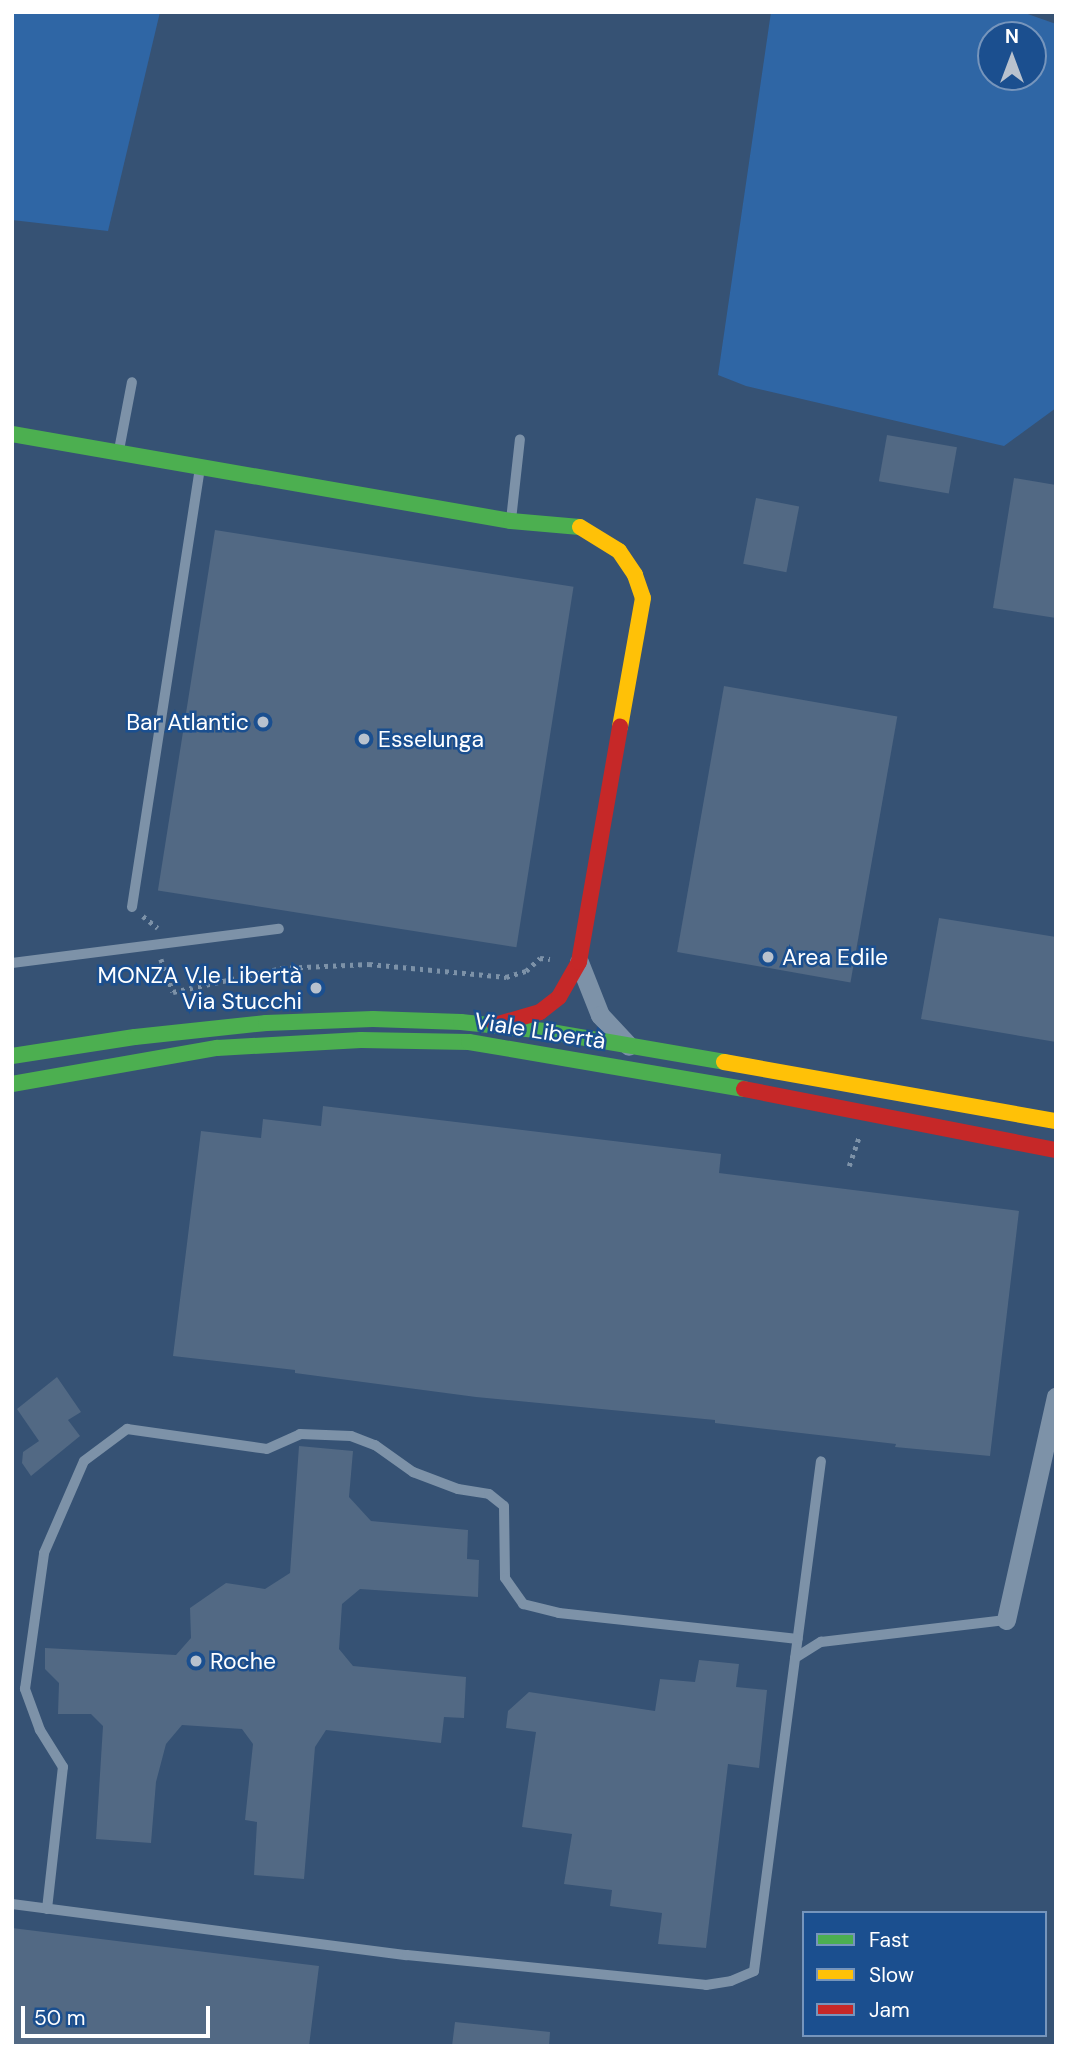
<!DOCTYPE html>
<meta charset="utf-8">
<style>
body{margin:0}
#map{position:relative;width:1068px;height:2058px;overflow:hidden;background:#365274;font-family:"DM Sans",sans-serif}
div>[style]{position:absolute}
.green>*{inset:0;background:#2f66a5}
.building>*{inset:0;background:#526984;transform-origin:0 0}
.path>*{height:4.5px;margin-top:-2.25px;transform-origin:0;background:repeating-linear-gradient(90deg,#7d92a8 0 3.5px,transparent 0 8.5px)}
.lane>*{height:10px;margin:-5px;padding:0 5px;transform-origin:5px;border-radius:5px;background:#7d92a8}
.street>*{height:19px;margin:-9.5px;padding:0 9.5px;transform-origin:9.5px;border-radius:9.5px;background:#7d92a8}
.fast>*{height:16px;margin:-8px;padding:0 8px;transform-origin:8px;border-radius:8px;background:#4caf50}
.slow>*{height:16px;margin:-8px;padding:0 8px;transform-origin:8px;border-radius:8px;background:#ffc107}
.jam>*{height:16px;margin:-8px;padding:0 8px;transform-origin:8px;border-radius:8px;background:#c62828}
.dots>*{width:19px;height:19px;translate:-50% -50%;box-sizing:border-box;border:4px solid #1b4f8f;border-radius:50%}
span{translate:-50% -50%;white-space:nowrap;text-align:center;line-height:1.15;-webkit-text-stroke:5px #1b4f8f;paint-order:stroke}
.poi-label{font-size:23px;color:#fff}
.right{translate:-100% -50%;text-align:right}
.left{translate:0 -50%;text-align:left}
.street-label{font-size:23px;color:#fff}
.frame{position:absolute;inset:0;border:14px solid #fff;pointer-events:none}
.legend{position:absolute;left:802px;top:1911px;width:245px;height:126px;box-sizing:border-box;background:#1b4f8f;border:2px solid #7695bc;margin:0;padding:9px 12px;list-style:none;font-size:21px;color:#fff}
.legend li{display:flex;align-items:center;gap:14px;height:35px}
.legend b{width:35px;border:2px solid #7695bc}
.north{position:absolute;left:977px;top:21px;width:70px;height:70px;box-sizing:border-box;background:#1b4f8f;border:2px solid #7695bc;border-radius:50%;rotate:0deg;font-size:19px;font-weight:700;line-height:28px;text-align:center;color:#fff}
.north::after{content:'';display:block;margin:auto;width:24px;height:32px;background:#b9c2ce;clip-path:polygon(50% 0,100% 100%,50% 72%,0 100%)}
.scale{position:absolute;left:21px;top:2006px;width:189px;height:32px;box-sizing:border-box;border:4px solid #fff;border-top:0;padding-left:9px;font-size:21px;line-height:24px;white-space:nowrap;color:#fff;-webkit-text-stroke:5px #1b4f8f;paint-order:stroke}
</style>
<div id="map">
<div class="green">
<i style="clip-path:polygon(12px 12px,160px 12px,108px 231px,12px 220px)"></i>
<i style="clip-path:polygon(evenodd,771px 12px,1022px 12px,1056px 24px,1056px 408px,1004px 446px,746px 386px,718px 375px,771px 12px,991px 35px,1033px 35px,1033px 77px,991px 77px,991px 35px)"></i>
</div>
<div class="building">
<i style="left:887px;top:435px;width:71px;height:47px;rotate:10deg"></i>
<i style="clip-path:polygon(1014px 478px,1056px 485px,1056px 618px,993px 608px)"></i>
<i style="left:756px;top:498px;width:44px;height:67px;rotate:11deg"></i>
<i style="left:215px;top:530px;width:363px;height:365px;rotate:9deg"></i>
<i style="left:724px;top:686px;width:176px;height:270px;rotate:10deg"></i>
<i style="clip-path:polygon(939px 918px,1056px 937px,1056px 1042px,921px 1019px)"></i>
<i style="clip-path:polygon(323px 1106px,721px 1154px,719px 1173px,1019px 1211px,990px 1456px,895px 1447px,896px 1444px,715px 1423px,715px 1420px,476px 1397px,295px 1373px,295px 1370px,173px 1356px,201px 1131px,261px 1138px,263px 1119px,321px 1126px)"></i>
<i style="clip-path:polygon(57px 1377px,81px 1412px,68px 1420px,80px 1436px,31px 1476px,22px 1463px,23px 1452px,39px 1441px,17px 1409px)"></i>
<i style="clip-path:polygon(299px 1446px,353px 1451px,349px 1497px,371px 1521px,468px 1530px,467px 1559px,479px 1560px,478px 1597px,360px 1589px,342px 1604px,339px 1649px,353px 1666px,466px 1677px,464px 1718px,444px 1717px,441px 1743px,326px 1730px,315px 1747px,304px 1879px,254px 1875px,257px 1822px,245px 1820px,253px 1744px,242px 1729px,182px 1725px,166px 1744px,156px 1782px,151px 1843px,96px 1839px,103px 1726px,91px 1714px,58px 1714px,59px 1683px,45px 1669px,45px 1648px,176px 1655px,191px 1638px,190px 1608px,226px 1583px,265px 1589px,290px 1573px)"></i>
<i style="clip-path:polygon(699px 1660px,739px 1664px,736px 1687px,767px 1690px,759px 1768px,728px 1764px,706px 1948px,658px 1944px,662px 1913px,610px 1906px,612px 1890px,564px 1884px,572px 1834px,522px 1827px,536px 1732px,506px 1728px,508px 1711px,529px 1692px,655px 1711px,660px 1679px,695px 1682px)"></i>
<i style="clip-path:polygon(12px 1928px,319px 1966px,309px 2046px,12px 2046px)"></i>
<i style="clip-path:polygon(455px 2022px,550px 2032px,549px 2046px,452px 2046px)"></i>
</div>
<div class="path">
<i style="left:143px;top:916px;width:19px;rotate:39deg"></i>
<i style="left:161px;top:959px;width:35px;rotate:70deg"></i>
<i style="left:173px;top:992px;width:112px;rotate:-12.4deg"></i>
<i style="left:282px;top:968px;width:87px;rotate:-2.6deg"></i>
<i style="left:369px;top:964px;width:138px;rotate:5.4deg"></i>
<i style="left:506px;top:977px;width:21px;rotate:-17deg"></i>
<i style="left:526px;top:971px;width:19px;rotate:-43deg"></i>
<i style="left:540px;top:958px;width:10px;rotate:6deg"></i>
<i style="left:849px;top:1166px;width:31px;rotate:-71deg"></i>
</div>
<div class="lane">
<i style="left:119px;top:450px;width:69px;rotate:-79.2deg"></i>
<i style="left:511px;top:520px;width:81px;rotate:-83.7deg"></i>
<i style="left:132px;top:907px;width:443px;rotate:-81.2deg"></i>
<i style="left:12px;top:963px;width:269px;rotate:-7.3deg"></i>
<i style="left:795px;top:1658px;width:31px;rotate:-32deg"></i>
<i style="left:821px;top:1642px;width:186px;rotate:-6.8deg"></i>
<i style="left:12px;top:1904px;width:398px;rotate:7.4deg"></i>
<i style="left:407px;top:1955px;width:301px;rotate:5.7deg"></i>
<i style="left:706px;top:1985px;width:25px;rotate:-9deg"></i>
<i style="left:731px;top:1981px;width:25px;rotate:-23deg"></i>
<i style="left:754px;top:1971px;width:514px;rotate:-82.52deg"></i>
<i style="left:47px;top:1909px;width:143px;rotate:-83.6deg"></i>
<i style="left:63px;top:1767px;width:44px;rotate:-121.9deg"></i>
<i style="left:40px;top:1730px;width:44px;rotate:-110.1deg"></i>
<i style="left:25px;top:1689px;width:137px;rotate:-82deg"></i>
<i style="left:44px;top:1553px;width:100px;rotate:-66.5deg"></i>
<i style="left:84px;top:1461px;width:54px;rotate:-36.7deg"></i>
<i style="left:127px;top:1429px;width:141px;rotate:8.1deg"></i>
<i style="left:267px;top:1449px;width:36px;rotate:-24deg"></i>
<i style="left:300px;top:1434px;width:51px;rotate:2.2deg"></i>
<i style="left:351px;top:1436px;width:26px;rotate:21deg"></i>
<i style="left:375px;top:1445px;width:47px;rotate:35.4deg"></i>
<i style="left:413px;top:1472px;width:48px;rotate:20.7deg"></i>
<i style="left:458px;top:1489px;width:31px;rotate:9deg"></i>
<i style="left:489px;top:1494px;width:19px;rotate:39deg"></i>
<i style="left:504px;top:1506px;width:72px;rotate:89.2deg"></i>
<i style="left:505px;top:1578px;width:32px;rotate:55deg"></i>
<i style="left:523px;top:1604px;width:37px;rotate:14deg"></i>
<i style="left:559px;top:1613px;width:240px;rotate:6.2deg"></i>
</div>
<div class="street">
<i style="left:579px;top:962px;width:57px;rotate:68.4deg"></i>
<i style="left:600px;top:1015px;width:42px;rotate:46.9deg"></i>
<i style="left:1006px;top:1620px;width:229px;rotate:-77.4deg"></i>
</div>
<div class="fast">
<i style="left:12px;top:434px;width:507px;rotate:9.89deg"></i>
<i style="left:511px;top:521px;width:69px;rotate:5deg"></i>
<i style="left:12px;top:1056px;width:124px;rotate:-8.8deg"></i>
<i style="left:135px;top:1037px;width:132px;rotate:-6.1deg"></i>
<i style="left:266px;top:1023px;width:107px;rotate:-2.1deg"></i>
<i style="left:373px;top:1019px;width:88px;rotate:2deg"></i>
<i style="left:461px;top:1022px;width:84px;rotate:6.1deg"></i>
<i style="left:545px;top:1031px;width:182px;rotate:9.8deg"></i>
<i style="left:12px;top:1084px;width:208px;rotate:-10deg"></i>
<i style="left:217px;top:1048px;width:144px;rotate:-3.2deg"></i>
<i style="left:361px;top:1040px;width:108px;rotate:1.1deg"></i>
<i style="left:469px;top:1042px;width:279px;rotate:9.7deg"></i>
</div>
<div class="slow">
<i style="left:580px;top:527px;width:46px;rotate:31.6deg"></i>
<i style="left:619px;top:551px;width:29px;rotate:56deg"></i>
<i style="left:635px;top:575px;width:24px;rotate:71deg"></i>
<i style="left:643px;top:598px;width:131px;rotate:100.1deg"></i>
<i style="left:724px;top:1062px;width:337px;rotate:10.1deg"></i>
</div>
<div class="jam">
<i style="left:495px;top:1025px;width:47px;rotate:-16.1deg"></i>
<i style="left:540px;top:1012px;width:24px;rotate:-38deg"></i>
<i style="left:559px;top:997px;width:40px;rotate:-60.3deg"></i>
<i style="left:579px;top:962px;width:239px;rotate:-80.1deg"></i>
<i style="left:744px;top:1089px;width:318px;rotate:11.1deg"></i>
</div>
<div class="dots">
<i style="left:263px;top:722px;background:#b9c2ce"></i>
<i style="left:364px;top:739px;background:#b9c2ce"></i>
<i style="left:768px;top:957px;background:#b9c2ce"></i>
<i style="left:316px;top:988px;background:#b9c2ce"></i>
<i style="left:196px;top:1661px;background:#b9c2ce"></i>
</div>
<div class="poi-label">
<span class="right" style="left:249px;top:722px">Bar Atlantic</span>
<span class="left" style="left:378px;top:739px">Esselunga</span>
<span class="left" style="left:782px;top:957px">Area Edile</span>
<span class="right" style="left:302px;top:988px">MONZA V.le Libertà<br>Via Stucchi</span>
<span class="left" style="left:210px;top:1661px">Roche</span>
</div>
<div class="street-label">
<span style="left:540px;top:1031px;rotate:9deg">Viale Libertà</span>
</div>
<div class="frame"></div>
<ul class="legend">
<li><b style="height:9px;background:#4caf50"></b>Fast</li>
<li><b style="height:9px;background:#ffc107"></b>Slow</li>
<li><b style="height:9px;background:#c62828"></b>Jam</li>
</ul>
<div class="north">N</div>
<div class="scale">50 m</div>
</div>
